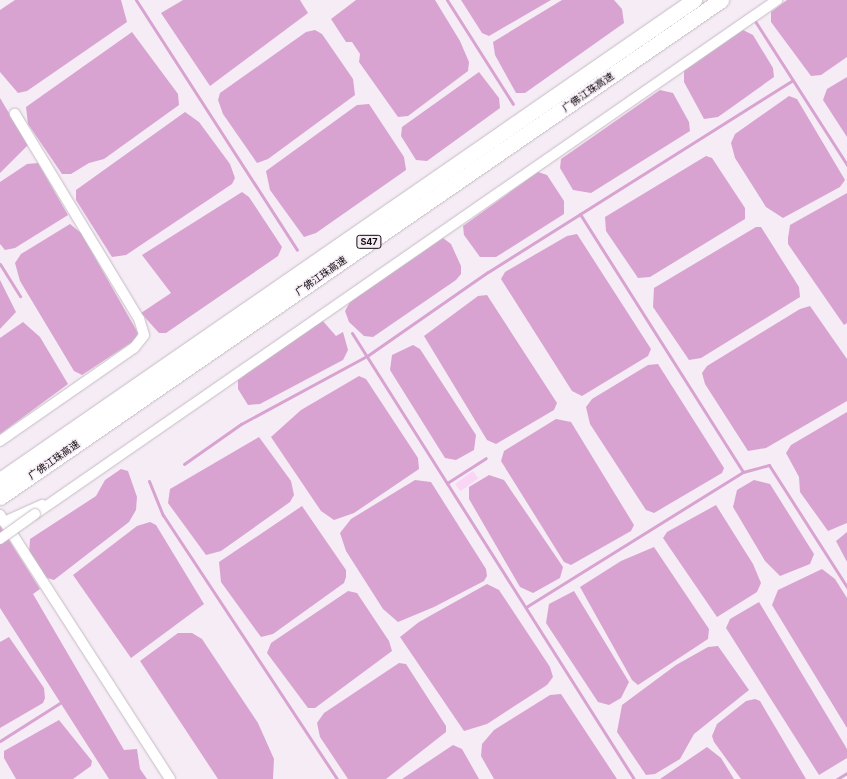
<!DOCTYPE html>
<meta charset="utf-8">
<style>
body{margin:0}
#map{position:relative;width:847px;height:779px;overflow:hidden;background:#f6ecf5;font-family:Inter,"Noto Sans SC",sans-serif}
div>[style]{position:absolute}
.green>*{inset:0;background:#fad5f5;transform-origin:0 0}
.water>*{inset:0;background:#d8a3d1}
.stream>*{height:3px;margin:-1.5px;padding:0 1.5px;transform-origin:1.5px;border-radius:1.5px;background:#d8a3d1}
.roads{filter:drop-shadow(0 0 1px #c4bbc3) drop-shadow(0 0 1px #c4bbc3)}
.minor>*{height:10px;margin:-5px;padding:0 5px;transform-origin:5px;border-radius:5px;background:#fff}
.highway>*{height:15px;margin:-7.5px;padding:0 7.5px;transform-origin:7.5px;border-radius:7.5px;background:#fff}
.bridges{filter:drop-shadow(0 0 1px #c4bbc3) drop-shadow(0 0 1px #c4bbc3)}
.minor-bridge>*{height:10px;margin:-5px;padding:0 5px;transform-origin:5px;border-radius:5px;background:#fff}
span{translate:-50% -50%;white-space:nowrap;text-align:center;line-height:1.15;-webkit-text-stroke:3px #f6ecf5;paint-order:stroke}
.shield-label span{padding:1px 3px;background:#f6ecf5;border:1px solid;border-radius:3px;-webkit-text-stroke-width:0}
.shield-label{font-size:9px;color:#110e10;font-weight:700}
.street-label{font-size:10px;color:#110e10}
</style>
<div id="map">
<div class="green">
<i style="left:473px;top:471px;width:9px;height:22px;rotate:54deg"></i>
</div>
<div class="water">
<i style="clip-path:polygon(15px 0,121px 0,127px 22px,27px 91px,18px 93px,0 72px,0 10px)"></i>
<i style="clip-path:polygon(183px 0,300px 0,308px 13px,210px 86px,161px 13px)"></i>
<i style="clip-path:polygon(356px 0,435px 0,460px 41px,469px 62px,468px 71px,408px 116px,398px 117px,359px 62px,360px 54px,352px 42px,346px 42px,331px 19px)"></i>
<i style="clip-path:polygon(461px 0,551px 0,489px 36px,482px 33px)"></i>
<i style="clip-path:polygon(562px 0,614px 0,622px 9px,624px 23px,525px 93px,516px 93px,495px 55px,493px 42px)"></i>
<i style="clip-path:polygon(787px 0,847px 0,847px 57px,821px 75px,811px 76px,771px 22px,771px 12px)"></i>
<i style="clip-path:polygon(315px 30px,322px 34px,353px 79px,355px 95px,268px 159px,257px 163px,223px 114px,218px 100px,220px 93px,306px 32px)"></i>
<i style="clip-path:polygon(743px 30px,753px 35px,773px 68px,774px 77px,718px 117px,704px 119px,684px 82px,684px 71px)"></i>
<i style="clip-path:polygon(132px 32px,178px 94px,179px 105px,104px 159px,89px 163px,71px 174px,62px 174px,28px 124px,26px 107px)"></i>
<i style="clip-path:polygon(479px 72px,499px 98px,500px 108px,427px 161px,416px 160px,401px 136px,402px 127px)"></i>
<i style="clip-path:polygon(847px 77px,847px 137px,823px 100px,827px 89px)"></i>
<i style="clip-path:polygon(660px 90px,673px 93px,689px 122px,690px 131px,591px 193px,573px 190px,560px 168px,561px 159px)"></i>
<i style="clip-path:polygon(789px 96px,797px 99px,845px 180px,840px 187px,783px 218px,766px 207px,735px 158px,731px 143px,735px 134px)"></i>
<i style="clip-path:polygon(0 98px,28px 145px,0 173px)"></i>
<i style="clip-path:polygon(369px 104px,404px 157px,406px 170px,316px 233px,304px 237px,270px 190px,266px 171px,357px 105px)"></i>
<i style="clip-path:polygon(185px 112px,199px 122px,230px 164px,235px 178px,232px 184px,126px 255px,112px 257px,76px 200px,76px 190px)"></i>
<i style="clip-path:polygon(706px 156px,712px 158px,745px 208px,745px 219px,650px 277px,638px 278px,606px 231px,605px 217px)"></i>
<i style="clip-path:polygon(38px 163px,68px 215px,15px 248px,5px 250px,0 244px,0 182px,27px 164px)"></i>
<i style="clip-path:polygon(538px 172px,547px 175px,564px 201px,564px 214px,496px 257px,480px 257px,464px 235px,463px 226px)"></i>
<i style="clip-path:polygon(242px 192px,249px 197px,282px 247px,278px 256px,166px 333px,159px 333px,141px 313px,171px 293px,142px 255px)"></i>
<i style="clip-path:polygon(847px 193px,847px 323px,844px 325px,788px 244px,788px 238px,790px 225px)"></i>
<i style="clip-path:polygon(70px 224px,81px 233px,138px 333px,135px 340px,82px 375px,74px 371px,20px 281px,15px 263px,21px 254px)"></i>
<i style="clip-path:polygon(756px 227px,761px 227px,799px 287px,800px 297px,701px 358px,689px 360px,653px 307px,654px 288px)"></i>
<i style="clip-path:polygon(577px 234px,651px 349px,648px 356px,582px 396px,572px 391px,501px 279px,505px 272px,567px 236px)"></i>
<i style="clip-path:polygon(443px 238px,451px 244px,461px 266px,461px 274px,456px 280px,373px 337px,364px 336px,349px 322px,345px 311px,350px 302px)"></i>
<i style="clip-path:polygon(0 280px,16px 312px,0 329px)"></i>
<i style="clip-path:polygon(487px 295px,557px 403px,554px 410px,496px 444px,487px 440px,424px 336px,478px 296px)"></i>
<i style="clip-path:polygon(810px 306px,847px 359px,847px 401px,766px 448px,748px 451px,705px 384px,702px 373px,707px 366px,800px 309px)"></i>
<i style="clip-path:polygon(322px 320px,336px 336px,343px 332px,348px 350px,343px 360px,260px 404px,248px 405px,238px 389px,238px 379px)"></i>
<i style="clip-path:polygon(23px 322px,40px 337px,68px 384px,0 434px,0 338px)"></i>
<i style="clip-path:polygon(413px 345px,420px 349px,476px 435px,474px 450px,456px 460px,445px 458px,390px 370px,392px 355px)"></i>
<i style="clip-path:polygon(658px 364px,724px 468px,722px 473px,654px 513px,646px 510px,590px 424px,586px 407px,592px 399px,648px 365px)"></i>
<i style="clip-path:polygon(359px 376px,366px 379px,418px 458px,419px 469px,354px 513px,334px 520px,321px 511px,271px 437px,301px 410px)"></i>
<i style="clip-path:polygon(847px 412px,847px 523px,828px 531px,800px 492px,799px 477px,786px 453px,791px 445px)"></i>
<i style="clip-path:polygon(556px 419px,571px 422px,634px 525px,631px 531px,571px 565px,564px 562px,501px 461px,504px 451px)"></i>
<i style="clip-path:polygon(259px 437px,291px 481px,294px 495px,290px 502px,221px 551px,206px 555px,168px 503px,170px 489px)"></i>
<i style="clip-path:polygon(121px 469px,128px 471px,137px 497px,136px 510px,129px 522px,54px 580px,44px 577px,29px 554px,30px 539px,96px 496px,105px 480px)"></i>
<i style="clip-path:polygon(489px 475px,504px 480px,563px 567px,560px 578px,533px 593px,520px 587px,469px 499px,469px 487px)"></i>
<i style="clip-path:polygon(415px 480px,431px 482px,486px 569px,487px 576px,484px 581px,434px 607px,398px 622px,383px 609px,346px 551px,340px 533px,351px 519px)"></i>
<i style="clip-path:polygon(754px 480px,770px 484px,814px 554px,810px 564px,780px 576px,765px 561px,733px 507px,737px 490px)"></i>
<i style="clip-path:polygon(716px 505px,753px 564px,761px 583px,757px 592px,717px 617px,663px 538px,667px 532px)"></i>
<i style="clip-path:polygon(302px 506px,346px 570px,346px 577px,344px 583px,273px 634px,261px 637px,221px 582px,219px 562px)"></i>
<i style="clip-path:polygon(150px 522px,156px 525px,204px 604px,131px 658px,73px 575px,137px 526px)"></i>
<i style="clip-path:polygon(0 526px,40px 589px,33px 594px,124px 750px,137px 749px,140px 769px,147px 779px,109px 779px,0 608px)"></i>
<i style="clip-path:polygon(847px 532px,847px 562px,836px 541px)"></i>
<i style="clip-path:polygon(654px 547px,709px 629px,708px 639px,638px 685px,632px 680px,580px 587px,621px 561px)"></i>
<i style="clip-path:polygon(822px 569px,835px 579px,847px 598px,847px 728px,772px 605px,778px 590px)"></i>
<i style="clip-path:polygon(487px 584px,499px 590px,550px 667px,553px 677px,547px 685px,487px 724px,464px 731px,400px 637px,419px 622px)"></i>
<i style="clip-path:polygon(348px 591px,357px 593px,389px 641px,392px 651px,315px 708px,308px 708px,267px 653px,271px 643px)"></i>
<i style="clip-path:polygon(574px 591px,629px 682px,621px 698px,609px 705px,598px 702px,546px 623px,549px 604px)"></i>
<i style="clip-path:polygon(759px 602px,847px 749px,847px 758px,819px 775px,726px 628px,730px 619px)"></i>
<i style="clip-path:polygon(178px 633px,192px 633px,202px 639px,258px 723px,274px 759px,273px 779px,218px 779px,140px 661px)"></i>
<i style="clip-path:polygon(9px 637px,44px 688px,45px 698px,43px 703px,0 728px,0 642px)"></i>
<i style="clip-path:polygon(718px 646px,749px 690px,694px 734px,680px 759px,655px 774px,646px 775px,617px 732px,622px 705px,676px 665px,708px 647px)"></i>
<i style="clip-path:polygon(399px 663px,406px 664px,446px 726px,446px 732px,386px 779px,348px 779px,320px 737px,317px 723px,324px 713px)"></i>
<i style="clip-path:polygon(561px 694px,617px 779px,494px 779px,481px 756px,482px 744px,494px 730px,550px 695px)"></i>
<i style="clip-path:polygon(755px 699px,760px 701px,806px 779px,741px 779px,714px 742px,712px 736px,717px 724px,746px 701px)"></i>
<i style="clip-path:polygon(59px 720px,92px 761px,91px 766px,73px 779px,16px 779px,4px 758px,4px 751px)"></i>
<i style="clip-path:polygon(453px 745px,462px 749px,479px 779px,402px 779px)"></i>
<i style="clip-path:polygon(707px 747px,721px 758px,734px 779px,660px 779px)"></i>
</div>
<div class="stream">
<i style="left:136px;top:0;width:297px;rotate:57.2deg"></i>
<i style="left:447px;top:0;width:123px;rotate:57.6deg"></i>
<i style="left:755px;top:21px;width:171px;rotate:57.4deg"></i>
<i style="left:580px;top:214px;width:305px;rotate:57.7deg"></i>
<i style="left:0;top:264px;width:38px;rotate:58deg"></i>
<i style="left:352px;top:333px;width:528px;rotate:57.7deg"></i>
<i style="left:184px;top:464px;width:70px;rotate:-35.1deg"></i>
<i style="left:241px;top:424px;width:143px;rotate:-28.4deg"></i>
<i style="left:367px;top:356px;width:147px;rotate:-34.8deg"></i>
<i style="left:488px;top:272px;width:360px;rotate:-32.2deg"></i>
<i style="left:149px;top:481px;width:37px;rotate:68deg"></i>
<i style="left:163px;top:515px;width:316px;rotate:56.6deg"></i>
<i style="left:447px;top:483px;width:46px;rotate:-32.7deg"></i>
<i style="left:526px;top:607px;width:256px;rotate:-31.9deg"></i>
<i style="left:743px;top:472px;width:27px;rotate:-15deg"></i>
<i style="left:769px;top:465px;width:145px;rotate:57.4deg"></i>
<i style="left:0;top:741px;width:75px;rotate:-32.4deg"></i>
<i style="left:837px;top:779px;width:12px;rotate:-31deg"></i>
</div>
<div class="roads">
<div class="minor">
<i style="left:0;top:441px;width:163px;rotate:-34.8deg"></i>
<i style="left:134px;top:348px;width:16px;rotate:-52deg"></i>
<i style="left:144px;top:335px;width:17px;rotate:-107deg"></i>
<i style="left:139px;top:319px;width:240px;rotate:-121.2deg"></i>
<i style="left:35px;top:514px;width:903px;rotate:-34.71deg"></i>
<i style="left:0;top:515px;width:314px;rotate:57.2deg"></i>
<i style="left:4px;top:522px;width:42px;rotate:-24.1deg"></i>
</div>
<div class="highway">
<i style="left:0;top:480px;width:844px;rotate:-34.67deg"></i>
<i style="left:0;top:497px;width:876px;rotate:-34.58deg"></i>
</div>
</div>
<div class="bridges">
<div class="minor-bridge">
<i style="left:0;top:539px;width:43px;rotate:-35.5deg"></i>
</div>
</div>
<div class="shield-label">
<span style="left:369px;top:242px">S47</span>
</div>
<div class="street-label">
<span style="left:588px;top:92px;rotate:-35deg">广佛江珠高速</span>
<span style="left:321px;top:276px;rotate:-35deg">广佛江珠高速</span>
<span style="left:54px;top:460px;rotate:-35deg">广佛江珠高速</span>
</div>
</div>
